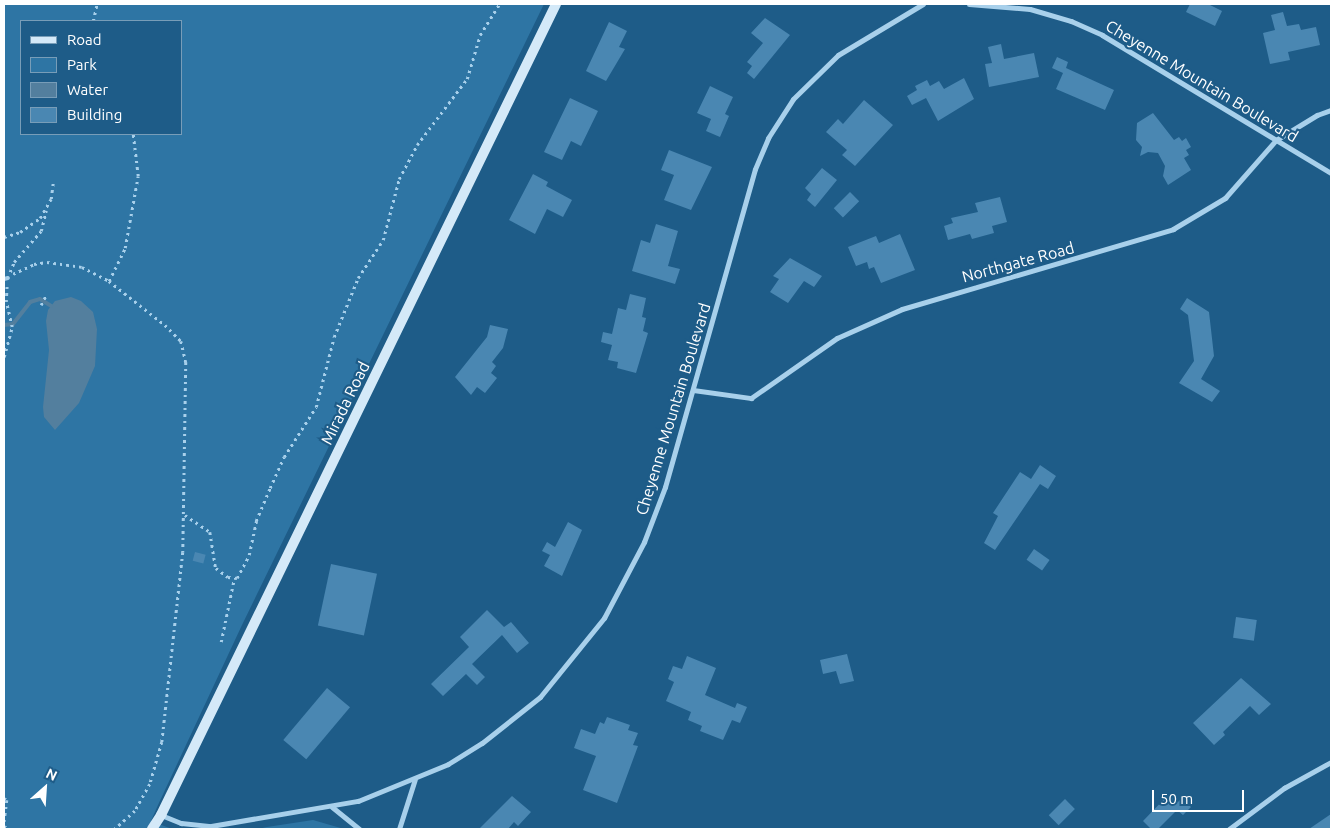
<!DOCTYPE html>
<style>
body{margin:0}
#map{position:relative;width:1335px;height:833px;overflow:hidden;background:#1e5c88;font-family:Ubuntu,sans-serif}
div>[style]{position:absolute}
.green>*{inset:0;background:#2e75a4}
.water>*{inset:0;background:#537f9e}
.stream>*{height:4px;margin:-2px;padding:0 2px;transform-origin:2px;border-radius:2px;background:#537f9e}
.building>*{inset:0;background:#4a87b2;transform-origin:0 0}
.path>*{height:2.5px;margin-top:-1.25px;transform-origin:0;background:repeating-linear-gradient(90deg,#a8d0eb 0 2.5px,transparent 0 6.5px)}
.lane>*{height:4px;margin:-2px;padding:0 2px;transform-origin:2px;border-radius:2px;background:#a8d0eb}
.street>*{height:5px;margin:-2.5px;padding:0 2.5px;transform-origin:2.5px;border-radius:2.5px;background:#a8d0eb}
.secondary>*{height:10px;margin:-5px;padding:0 5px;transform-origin:5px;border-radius:5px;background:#d4e9f8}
span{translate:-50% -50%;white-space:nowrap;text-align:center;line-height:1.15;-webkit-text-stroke:4.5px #1e5c88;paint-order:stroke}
.street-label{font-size:16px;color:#fff}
.frame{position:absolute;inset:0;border:5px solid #fff;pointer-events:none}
.legend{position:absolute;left:20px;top:20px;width:162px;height:115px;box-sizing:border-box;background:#1e5c88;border:1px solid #789db8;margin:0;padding:6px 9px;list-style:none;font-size:15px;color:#fff}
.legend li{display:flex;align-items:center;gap:10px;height:25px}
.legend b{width:25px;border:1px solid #789db8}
.north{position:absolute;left:20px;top:763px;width:50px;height:50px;-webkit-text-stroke:4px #1e5c88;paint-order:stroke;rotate:26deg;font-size:14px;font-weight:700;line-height:20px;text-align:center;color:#fff}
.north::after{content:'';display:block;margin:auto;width:18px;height:22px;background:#fff;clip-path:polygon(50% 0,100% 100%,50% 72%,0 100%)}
.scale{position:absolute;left:1152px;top:790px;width:92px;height:22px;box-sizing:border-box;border:2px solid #fff;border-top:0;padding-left:6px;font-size:15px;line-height:18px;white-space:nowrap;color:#fff;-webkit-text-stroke:4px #1e5c88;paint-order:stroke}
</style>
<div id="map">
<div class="green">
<i style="clip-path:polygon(evenodd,4px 4px,544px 4px,242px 625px,158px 805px,151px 821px,172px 829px,4px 829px,4px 4px,21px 21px,181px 21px,181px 134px,21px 134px,21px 21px)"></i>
<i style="clip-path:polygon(313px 820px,344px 829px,258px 829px,267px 827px)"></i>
</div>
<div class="water">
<i style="clip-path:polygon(71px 297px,81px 301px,93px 312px,97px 329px,95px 366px,79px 403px,55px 430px,44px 417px,43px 407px,49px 350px,46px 321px,48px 310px,55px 301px)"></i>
</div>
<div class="stream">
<i style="left:4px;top:325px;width:9px;rotate:-6deg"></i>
<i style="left:13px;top:324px;width:28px;rotate:-52deg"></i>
<i style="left:30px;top:302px;width:10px;rotate:-17deg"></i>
<i style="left:40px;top:299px;width:13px;rotate:32deg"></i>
</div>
<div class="building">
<i style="clip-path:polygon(1190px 4px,1208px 4px,1222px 11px,1215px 26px,1186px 12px)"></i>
<i style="clip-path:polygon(1283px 12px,1287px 26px,1299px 24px,1301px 30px,1316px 27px,1320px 45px,1288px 52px,1290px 60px,1270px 64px,1263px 33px,1275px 30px,1271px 15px)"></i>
<i style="clip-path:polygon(765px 18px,790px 35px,754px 79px,747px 73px,752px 66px,747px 62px,763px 43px,751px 33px)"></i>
<i style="clip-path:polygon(609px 22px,627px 31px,619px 47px,625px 49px,606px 81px,586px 71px)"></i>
<i style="clip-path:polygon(1001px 44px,1004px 59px,1034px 53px,1039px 77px,989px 87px,985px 64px,992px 63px,988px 47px)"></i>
<i style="clip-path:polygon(1057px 57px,1068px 62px,1066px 68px,1114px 90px,1105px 110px,1056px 89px,1063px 73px,1052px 68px)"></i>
<i style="clip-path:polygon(964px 78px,974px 99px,938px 121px,926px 98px,912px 105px,907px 96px,917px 90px,915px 86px,927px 80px,930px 86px,939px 81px,944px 89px)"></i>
<i style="clip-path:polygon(710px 86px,733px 97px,725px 114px,729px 116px,720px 137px,706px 131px,711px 119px,697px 113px)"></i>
<i style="clip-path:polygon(570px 98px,598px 111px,581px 146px,571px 141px,562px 160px,544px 152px)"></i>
<i style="clip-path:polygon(864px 100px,893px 125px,855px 166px,842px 155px,847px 150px,826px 132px,838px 119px,843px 124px)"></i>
<i style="clip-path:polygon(1153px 113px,1174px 140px,1179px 137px,1182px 141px,1186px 138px,1191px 147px,1186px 150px,1189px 155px,1184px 158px,1191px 170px,1168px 185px,1163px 176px,1165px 166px,1158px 153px,1148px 152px,1140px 156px,1142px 147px,1136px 140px,1137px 123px)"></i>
<i style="clip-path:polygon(669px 150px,712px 167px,691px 210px,664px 200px,674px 175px,661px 170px)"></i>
<i style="clip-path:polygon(822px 168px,837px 180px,815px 207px,807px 200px,811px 194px,805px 188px)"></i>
<i style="clip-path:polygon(533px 174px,548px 182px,546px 186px,572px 200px,563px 217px,547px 209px,535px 234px,509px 220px)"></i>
<i style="left:850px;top:192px;width:13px;height:23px;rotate:45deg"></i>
<i style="clip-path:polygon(1000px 197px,1007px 222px,992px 226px,994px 233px,972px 239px,970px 234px,948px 240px,944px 226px,953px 223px,951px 218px,978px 212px,975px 203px)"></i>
<i style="clip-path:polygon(656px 224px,678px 231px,668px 266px,680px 269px,675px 284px,632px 271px,641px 240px,650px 243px)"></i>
<i style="clip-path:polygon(900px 234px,915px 270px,881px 283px,874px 267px,869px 269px,867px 262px,856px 266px,848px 247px,876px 236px,879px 243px)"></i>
<i style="clip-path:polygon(790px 258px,822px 276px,814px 287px,804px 281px,788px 303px,770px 292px,779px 279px,773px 276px)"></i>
<i style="clip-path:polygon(630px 294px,646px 298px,642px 317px,646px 318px,643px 331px,648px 333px,636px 373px,617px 368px,618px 362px,608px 360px,612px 345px,601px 342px,603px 332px,612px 334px,618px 308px,626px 310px)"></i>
<i style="clip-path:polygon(1187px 298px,1209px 312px,1214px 356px,1201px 379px,1220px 391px,1212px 402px,1179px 383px,1194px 361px,1188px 315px,1180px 309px)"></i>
<i style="clip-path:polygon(490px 325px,508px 329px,503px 348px,492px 362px,496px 366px,491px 373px,497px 378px,485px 393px,477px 387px,471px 395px,455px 377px,487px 337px)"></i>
<i style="clip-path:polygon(1040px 465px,1056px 476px,1048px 489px,1040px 484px,995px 550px,984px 543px,998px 516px,993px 513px,1020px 472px,1031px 479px)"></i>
<i style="clip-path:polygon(568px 522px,582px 530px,562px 576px,544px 566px,550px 555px,542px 551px,547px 542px,555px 547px)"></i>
<i style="left:1034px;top:549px;width:19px;height:13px;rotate:35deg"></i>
<i style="left:195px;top:552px;width:11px;height:9px;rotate:15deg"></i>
<i style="left:331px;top:564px;width:47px;height:63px;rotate:12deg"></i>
<i style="clip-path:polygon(487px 610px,504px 627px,511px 622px,529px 643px,517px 653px,502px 635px,472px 664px,485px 677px,477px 685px,466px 674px,443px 696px,431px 684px,469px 647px,460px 637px)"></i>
<i style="left:1236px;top:617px;width:21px;height:21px;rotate:8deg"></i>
<i style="clip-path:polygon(847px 654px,854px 681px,840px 684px,836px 671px,823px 674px,820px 660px)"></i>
<i style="clip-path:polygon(687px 656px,716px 668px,705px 695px,735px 708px,737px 703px,747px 707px,740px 723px,732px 720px,723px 740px,700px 731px,702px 726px,688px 720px,691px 712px,666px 701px,674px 682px,668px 679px,673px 666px,682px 669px)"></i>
<i style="clip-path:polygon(1241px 678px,1271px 704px,1259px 715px,1250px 706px,1223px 732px,1225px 735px,1214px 745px,1193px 723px)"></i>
<i style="left:327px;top:688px;width:30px;height:68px;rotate:40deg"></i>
<i style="clip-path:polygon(607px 717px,630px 725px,628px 730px,638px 733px,633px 745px,638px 746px,617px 803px,583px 790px,596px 756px,574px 748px,581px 729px,595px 734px,600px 722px,604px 724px)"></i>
<i style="clip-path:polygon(1169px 794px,1178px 802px,1182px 798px,1191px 807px,1183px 815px,1177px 810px,1158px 829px,1151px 829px,1143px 821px)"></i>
<i style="clip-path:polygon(512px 796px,531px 812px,518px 826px,514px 822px,508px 829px,479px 829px)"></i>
<i style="left:1065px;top:799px;width:14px;height:23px;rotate:45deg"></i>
<i style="clip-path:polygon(1331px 814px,1331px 829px,1309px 829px)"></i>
</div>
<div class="path">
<i style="left:93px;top:21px;width:17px;rotate:-77deg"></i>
<i style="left:4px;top:237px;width:17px;rotate:-17deg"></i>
<i style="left:20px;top:232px;width:24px;rotate:-35deg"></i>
<i style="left:40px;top:218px;width:22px;rotate:-60deg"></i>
<i style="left:51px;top:199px;width:16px;rotate:-83deg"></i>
<i style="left:10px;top:272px;width:11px;rotate:-68deg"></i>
<i style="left:14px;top:262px;width:41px;rotate:-48.9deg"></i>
<i style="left:41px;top:231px;width:21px;rotate:-76deg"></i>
<i style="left:13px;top:274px;width:23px;rotate:-25deg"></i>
<i style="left:34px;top:264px;width:13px;rotate:-9deg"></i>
<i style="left:47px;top:262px;width:35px;rotate:8deg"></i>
<i style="left:82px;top:267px;width:30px;rotate:27deg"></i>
<i style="left:109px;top:281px;width:71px;rotate:38.2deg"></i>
<i style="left:165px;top:325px;width:23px;rotate:45deg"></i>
<i style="left:181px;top:341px;width:22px;rotate:77deg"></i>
<i style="left:186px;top:362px;width:190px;rotate:90.9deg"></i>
<i style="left:183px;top:552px;width:191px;rotate:96.3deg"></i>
<i style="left:162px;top:742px;width:44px;rotate:105.9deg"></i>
<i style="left:150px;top:784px;width:31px;rotate:119deg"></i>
<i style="left:135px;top:811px;width:27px;rotate:138deg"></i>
<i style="left:109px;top:281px;width:37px;rotate:-64deg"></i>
<i style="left:125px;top:248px;width:73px;rotate:-79.8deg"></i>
<i style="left:138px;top:176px;width:42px;rotate:-96.8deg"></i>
<i style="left:41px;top:305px;width:11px;rotate:-63deg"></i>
<i style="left:4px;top:357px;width:31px;rotate:-75deg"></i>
<i style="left:12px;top:327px;width:26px;rotate:-103deg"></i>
<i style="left:6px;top:302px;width:17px;rotate:-87deg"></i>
<i style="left:185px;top:515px;width:30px;rotate:34deg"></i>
<i style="left:210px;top:532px;width:36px;rotate:81deg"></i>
<i style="left:216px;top:568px;width:15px;rotate:37deg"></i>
<i style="left:228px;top:577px;width:9px;rotate:6deg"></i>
<i style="left:237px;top:578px;width:26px;rotate:-62deg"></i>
<i style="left:249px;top:555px;width:35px;rotate:-78deg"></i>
<i style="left:256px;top:521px;width:36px;rotate:-67deg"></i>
<i style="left:270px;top:488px;width:34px;rotate:-66deg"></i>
<i style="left:284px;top:457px;width:59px;rotate:-57.4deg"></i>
<i style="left:316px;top:407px;width:72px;rotate:-75.6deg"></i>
<i style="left:334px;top:337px;width:64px;rotate:-67.9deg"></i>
<i style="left:358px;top:278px;width:45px;rotate:-56.7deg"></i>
<i style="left:383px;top:240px;width:63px;rotate:-75.3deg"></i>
<i style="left:399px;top:179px;width:38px;rotate:-62deg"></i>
<i style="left:417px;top:145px;width:83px;rotate:-52.9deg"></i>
<i style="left:467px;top:79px;width:46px;rotate:-73.5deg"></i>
<i style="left:480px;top:35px;width:36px;rotate:-58deg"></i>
<i style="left:221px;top:642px;width:64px;rotate:-78.3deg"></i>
<i style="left:4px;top:798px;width:4px;rotate:34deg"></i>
<i style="left:7px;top:800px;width:26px;rotate:97deg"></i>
<i style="left:4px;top:826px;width:6px;rotate:31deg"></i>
</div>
<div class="lane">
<i style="left:4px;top:279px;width:4px;rotate:-14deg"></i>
</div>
<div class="street">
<i style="left:969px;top:4px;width:61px;rotate:4.7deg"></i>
<i style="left:1030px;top:9px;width:43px;rotate:16.3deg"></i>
<i style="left:1071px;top:21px;width:34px;rotate:24deg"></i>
<i style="left:1102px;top:35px;width:267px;rotate:31.1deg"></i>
<i style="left:693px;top:390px;width:59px;rotate:7.9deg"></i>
<i style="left:751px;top:398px;width:105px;rotate:-34.9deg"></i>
<i style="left:837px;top:338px;width:71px;rotate:-24deg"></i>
<i style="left:902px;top:309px;width:283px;rotate:-16.4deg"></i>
<i style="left:1173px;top:229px;width:61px;rotate:-30.8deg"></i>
<i style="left:1225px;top:198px;width:77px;rotate:-48.7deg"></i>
<i style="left:1276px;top:140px;width:48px;rotate:-31.4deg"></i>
<i style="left:1317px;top:115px;width:15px;rotate:-20deg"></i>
<i style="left:332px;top:807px;width:35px;rotate:39deg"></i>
<i style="left:161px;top:815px;width:22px;rotate:22deg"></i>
<i style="left:181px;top:823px;width:30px;rotate:6deg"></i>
<i style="left:211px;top:826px;width:149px;rotate:-9.7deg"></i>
<i style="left:358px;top:801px;width:97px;rotate:-22.3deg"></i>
<i style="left:448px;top:764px;width:40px;rotate:-32deg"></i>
<i style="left:482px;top:743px;width:74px;rotate:-38.4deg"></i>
<i style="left:540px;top:697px;width:102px;rotate:-51deg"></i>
<i style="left:604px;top:618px;width:86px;rotate:-62.2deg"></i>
<i style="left:644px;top:542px;width:59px;rotate:-69.1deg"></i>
<i style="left:665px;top:487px;width:330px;rotate:-74.2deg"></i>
<i style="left:755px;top:169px;width:34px;rotate:-67deg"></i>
<i style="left:768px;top:138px;width:46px;rotate:-57.3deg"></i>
<i style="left:793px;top:99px;width:63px;rotate:-44.4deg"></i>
<i style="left:838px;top:55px;width:99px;rotate:-31deg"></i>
<i style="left:399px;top:829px;width:52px;rotate:-72.3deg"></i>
<i style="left:1229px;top:829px;width:69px;rotate:-36.7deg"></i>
<i style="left:1284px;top:788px;width:54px;rotate:-29deg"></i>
</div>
<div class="secondary">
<i style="left:152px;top:829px;width:17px;rotate:-57deg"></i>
<i style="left:161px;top:815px;width:902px;rotate:-64.03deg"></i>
</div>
<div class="street-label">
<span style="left:1202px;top:81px;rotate:31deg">Cheyenne Mountain Boulevard</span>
<span style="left:1018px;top:262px;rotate:-15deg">Northgate Road</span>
<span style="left:345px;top:403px;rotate:-64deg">Mirada Road</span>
<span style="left:673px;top:409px;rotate:-73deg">Cheyenne Mountain Boulevard</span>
</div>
<div class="frame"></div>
<ul class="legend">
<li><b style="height:6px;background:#d4e9f8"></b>Road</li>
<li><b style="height:14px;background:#2e75a4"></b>Park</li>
<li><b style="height:14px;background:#537f9e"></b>Water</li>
<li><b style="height:14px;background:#4a87b2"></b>Building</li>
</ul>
<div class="north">N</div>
<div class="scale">50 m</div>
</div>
